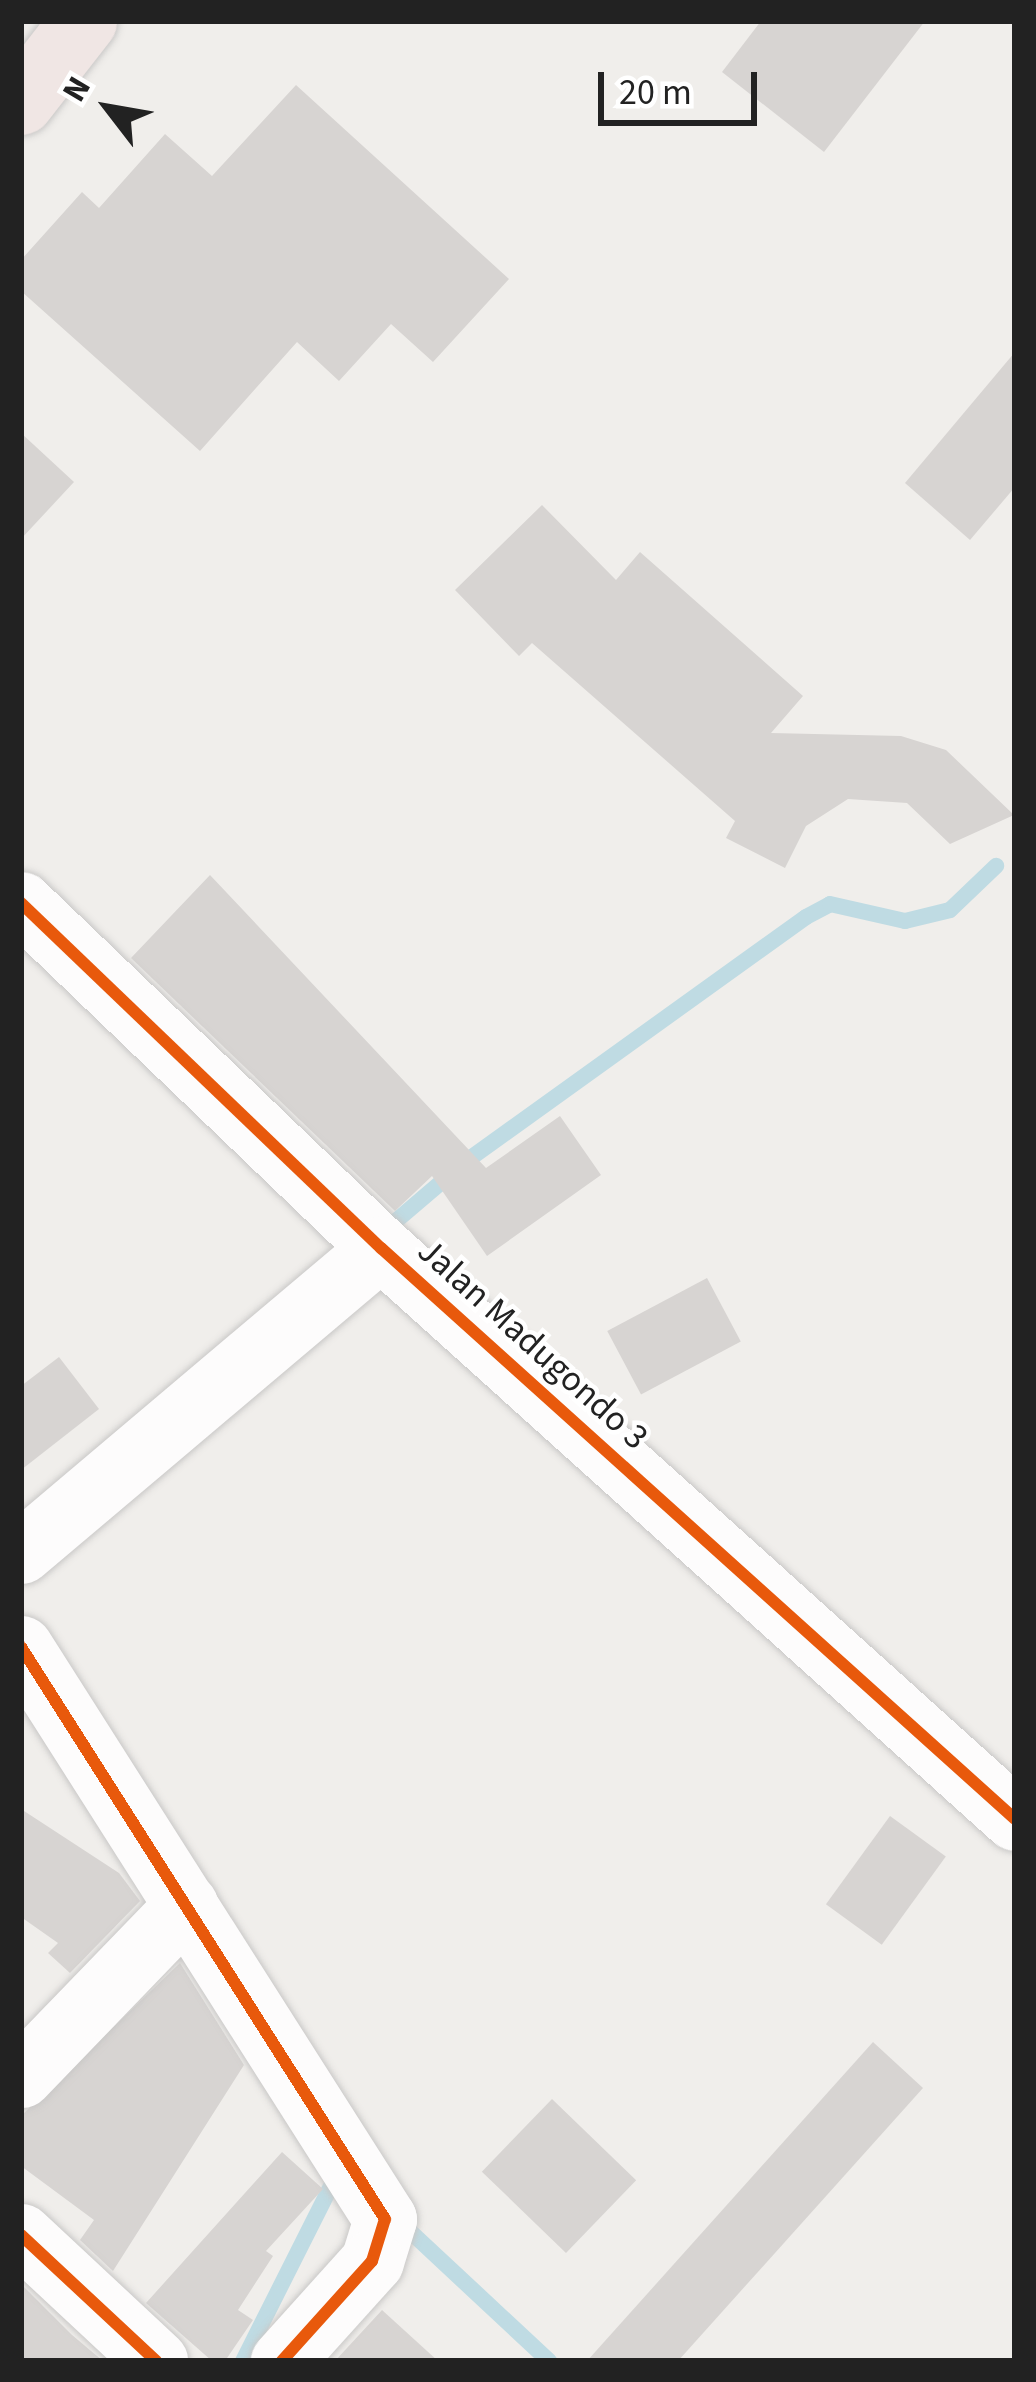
<!DOCTYPE html>
<style>
body{margin:0}
#map{position:relative;width:1036px;height:2382px;overflow:hidden;background:#f0eeeb;font-family:"Source Sans 3",sans-serif}
div>[style]{position:absolute}
.stream>*{height:16px;margin:-8px;padding:0 8px;transform-origin:8px;border-radius:8px;background:#bfdbe3}
.building>*{inset:0;background:#d7d4d2;transform-origin:0 0}
.roads{filter:drop-shadow(0 0 3px #c9c8c7) drop-shadow(0 0 3px #c9c8c7)}
.minor>*{height:63px;margin:-31.5px;padding:0 31.5px;transform-origin:31.5px;border-radius:31.5px;background:#fdfcfc}
.trunk>*{height:66px;margin:-33px;padding:0 33px;transform-origin:33px;border-radius:33px;background:#f0e6e4}
.cycleway>*{height:12px;margin:-6px;padding:0 6px;transform-origin:6px;border-radius:6px;background:#e8590c}
span{translate:-50% -50%;white-space:nowrap;text-align:center;line-height:1.15;-webkit-text-stroke:9px #fff;paint-order:stroke}
.street-label{font-size:36px;color:#222}
.frame{position:absolute;inset:0;border:24px solid #222;pointer-events:none}
.north{position:absolute;left:48px;top:48px;width:120px;height:120px;-webkit-text-stroke:9px #fff;paint-order:stroke;rotate:301deg;font-size:33px;font-weight:700;line-height:48px;text-align:center;color:#222}
.north::after{content:'';display:block;margin:auto;width:42px;height:54px;background:#222;clip-path:polygon(50% 0,100% 100%,50% 72%,0 100%)}
.scale{position:absolute;left:598px;top:72px;width:159px;height:54px;box-sizing:border-box;border:6px solid #222;border-top:0;padding-left:15px;font-size:36px;line-height:42px;white-space:nowrap;color:#222;-webkit-text-stroke:9px #fff;paint-order:stroke}
</style>
<div id="map">
<div class="stream">
<i style="left:383px;top:1232px;width:108px;rotate:-40.5deg"></i>
<i style="left:465px;top:1162px;width:420px;rotate:-35.7deg"></i>
<i style="left:806px;top:917px;width:27px;rotate:-28deg"></i>
<i style="left:830px;top:904px;width:77px;rotate:12.8deg"></i>
<i style="left:905px;top:921px;width:46px;rotate:-13.7deg"></i>
<i style="left:950px;top:910px;width:64px;rotate:-43.7deg"></i>
<i style="left:400px;top:2222px;width:204px;rotate:43deg"></i>
<i style="left:243px;top:2361px;width:209px;rotate:-63.3deg"></i>
</div>
<div class="building">
<i style="clip-path:polygon(761px 21px,925px 21px,824px 152px,722px 72px)"></i>
<i style="clip-path:polygon(296px 85px,509px 279px,433px 362px,391px 324px,339px 381px,297px 342px,200px 451px,21px 291px,21px 260px,82px 192px,99px 208px,165px 134px,212px 176px)"></i>
<i style="clip-path:polygon(1015px 352px,1015px 487px,970px 540px,905px 483px)"></i>
<i style="clip-path:polygon(21px 433px,74px 482px,21px 539px)"></i>
<i style="clip-path:polygon(542px 505px,616px 580px,640px 552px,803px 696px,771px 733px,901px 736px,946px 750px,1014px 815px,950px 844px,907px 803px,848px 799px,806px 826px,785px 868px,726px 838px,735px 821px,532px 643px,519px 656px,455px 590px)"></i>
<i style="clip-path:polygon(210px 875px,486px 1168px,560px 1116px,601px 1175px,487px 1256px,432px 1176px,395px 1211px,131px 958px)"></i>
<i style="left:707px;top:1278px;width:72px;height:113px;rotate:62deg"></i>
<i style="clip-path:polygon(59px 1357px,99px 1409px,21px 1470px,21px 1386px)"></i>
<i style="clip-path:polygon(21px 1809px,119px 1873px,140px 1901px,70px 1973px,48px 1953px,58px 1943px,21px 1917px)"></i>
<i style="left:890px;top:1816px;width:69px;height:109px;rotate:36deg"></i>
<i style="clip-path:polygon(180px 1963px,244px 2065px,113px 2271px,80px 2240px,94px 2220px,21px 2166px,21px 2116px)"></i>
<i style="clip-path:polygon(873px 2042px,923px 2088px,678px 2361px,587px 2361px)"></i>
<i style="left:552px;top:2099px;width:117px;height:101px;rotate:44deg"></i>
<i style="clip-path:polygon(282px 2152px,323px 2189px,266px 2251px,273px 2256px,238px 2310px,253px 2320px,225px 2361px,212px 2361px,146px 2303px)"></i>
<i style="clip-path:polygon(21px 2284px,72px 2335px,103px 2361px,21px 2361px)"></i>
<i style="clip-path:polygon(382px 2310px,438px 2361px,335px 2361px)"></i>
</div>
<div class="roads">
<div class="minor">
<i style="left:21px;top:903px;width:499px;rotate:43.8deg"></i>
<i style="left:381px;top:1248px;width:853px;rotate:42.01deg"></i>
<i style="left:21px;top:1552px;width:471px;rotate:-40.2deg"></i>
<i style="left:21px;top:1647px;width:678px;rotate:57.53deg"></i>
<i style="left:385px;top:2219px;width:44px;rotate:107.2deg"></i>
<i style="left:372px;top:2261px;width:135px;rotate:132deg"></i>
<i style="left:21px;top:2076px;width:238px;rotate:-46deg"></i>
<i style="left:21px;top:2235px;width:185px;rotate:43deg"></i>
</div>
<div class="trunk">
<i style="left:21px;top:102px;width:103px;rotate:-52.1deg"></i>
</div>
</div>
<div class="cycleway">
<i style="left:21px;top:903px;width:499px;rotate:43.8deg"></i>
<i style="left:381px;top:1248px;width:853px;rotate:42.01deg"></i>
<i style="left:21px;top:1647px;width:678px;rotate:57.53deg"></i>
<i style="left:385px;top:2219px;width:44px;rotate:107.2deg"></i>
<i style="left:372px;top:2261px;width:135px;rotate:132deg"></i>
<i style="left:21px;top:2235px;width:185px;rotate:43deg"></i>
</div>
<div class="street-label">
<span style="left:533px;top:1344px;rotate:42deg">Jalan Madugondo 3</span>
</div>
<div class="frame"></div>
<div class="north">N</div>
<div class="scale">20 m</div>
</div>
